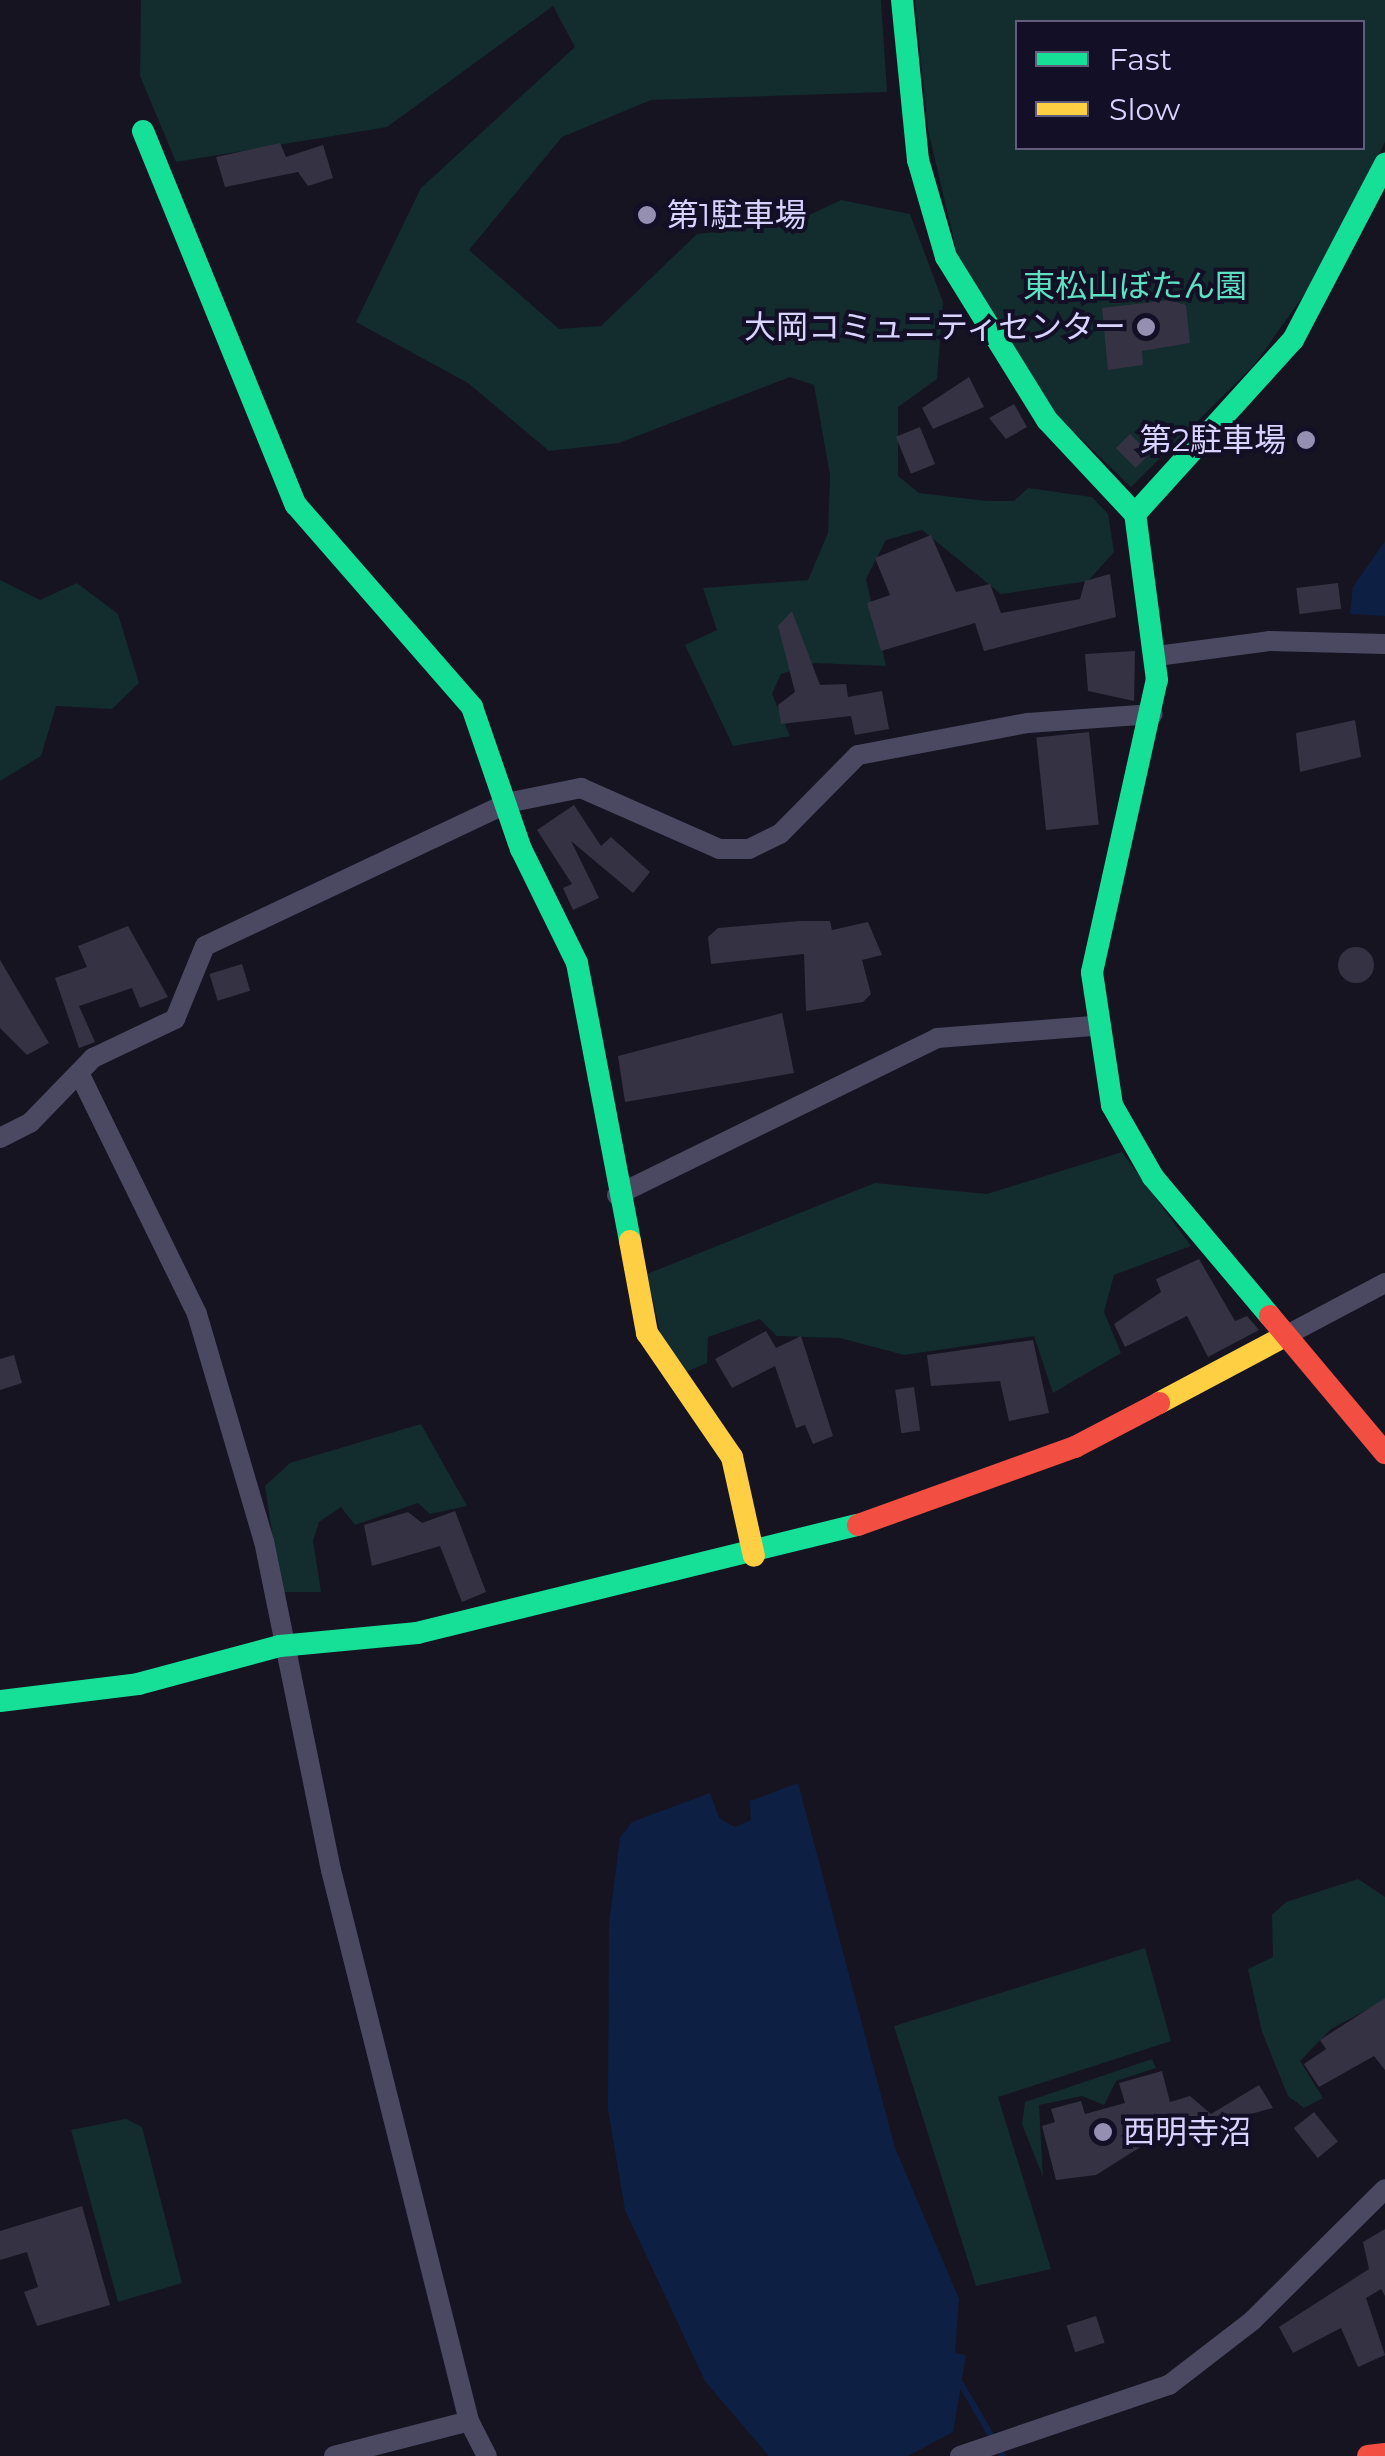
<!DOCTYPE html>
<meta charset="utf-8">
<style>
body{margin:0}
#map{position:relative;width:1385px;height:2456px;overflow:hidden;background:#161421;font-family:Montserrat,"Noto Sans JP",sans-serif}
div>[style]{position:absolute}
.green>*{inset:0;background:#132c2d}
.water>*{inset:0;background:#0d2044}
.stream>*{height:6px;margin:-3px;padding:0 3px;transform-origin:3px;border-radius:3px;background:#0d2044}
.building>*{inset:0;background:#343243;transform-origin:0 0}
.round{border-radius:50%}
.street>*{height:20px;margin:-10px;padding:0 10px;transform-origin:10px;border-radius:10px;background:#4b4962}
.fast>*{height:22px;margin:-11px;padding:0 11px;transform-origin:11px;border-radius:11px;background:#16e098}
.slow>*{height:22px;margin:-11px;padding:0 11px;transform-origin:11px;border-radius:11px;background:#ffcf43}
.jam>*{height:22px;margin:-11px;padding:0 11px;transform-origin:11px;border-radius:11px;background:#f24e42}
.dots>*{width:28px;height:28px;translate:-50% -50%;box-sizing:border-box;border:5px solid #130f26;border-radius:50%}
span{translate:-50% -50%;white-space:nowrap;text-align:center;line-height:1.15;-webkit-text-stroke:8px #130f26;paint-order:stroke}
.poi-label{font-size:32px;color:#d9d3ff}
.left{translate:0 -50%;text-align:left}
.right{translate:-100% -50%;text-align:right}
.park-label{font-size:32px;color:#5ee0c2}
.legend{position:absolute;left:1015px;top:20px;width:350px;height:130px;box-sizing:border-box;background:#130f26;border:2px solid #625d7d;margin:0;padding:12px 18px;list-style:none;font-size:30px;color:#d9d3ff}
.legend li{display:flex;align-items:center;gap:20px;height:50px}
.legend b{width:50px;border:2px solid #625d7d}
</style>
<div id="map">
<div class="green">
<i style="clip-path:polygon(141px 0,881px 0,887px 92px,651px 100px,562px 137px,469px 250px,559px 329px,601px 326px,697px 234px,790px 224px,841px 200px,910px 214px,943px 302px,937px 379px,898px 407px,898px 476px,919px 493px,987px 501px,1014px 501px,1028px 488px,1092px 497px,1108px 514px,1114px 552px,1088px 581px,1001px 594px,922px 530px,886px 540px,866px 579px,886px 666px,815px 663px,781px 674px,772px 694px,790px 736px,733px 746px,685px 645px,717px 630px,703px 588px,808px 580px,828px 533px,830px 475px,814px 385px,790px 377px,619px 443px,549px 451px,468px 383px,356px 322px,421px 188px,575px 47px,553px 6px,387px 127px,176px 162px,140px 76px)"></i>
<i style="clip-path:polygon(evenodd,915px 0,1385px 0,1385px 142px,1316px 278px,1254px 365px,1131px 487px,1047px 406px,958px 257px,928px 130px,915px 0,1018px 22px,1362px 22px,1362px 148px,1018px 148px,1018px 22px)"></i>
<i style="clip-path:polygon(0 580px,40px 600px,77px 583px,118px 614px,139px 683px,112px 709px,56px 706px,41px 756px,0 781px)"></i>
<i style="clip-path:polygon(1122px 1152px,1191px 1246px,1114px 1275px,1104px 1312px,1121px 1353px,1053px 1393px,1034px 1336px,904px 1355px,840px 1338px,777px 1336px,760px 1319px,708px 1337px,707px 1363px,686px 1372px,662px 1341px,647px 1274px,875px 1183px,987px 1194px)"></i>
<i style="clip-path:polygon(421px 1424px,467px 1506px,430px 1514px,418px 1503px,355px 1525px,341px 1507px,319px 1522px,313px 1541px,321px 1592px,281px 1592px,265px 1486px,290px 1463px)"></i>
<i style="clip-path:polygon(1358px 1879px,1385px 1897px,1385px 2000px,1331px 2029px,1300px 2061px,1323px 2098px,1304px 2108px,1288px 2096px,1262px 2032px,1248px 1969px,1273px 1957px,1272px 1915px,1286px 1902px)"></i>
<i style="clip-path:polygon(1145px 1948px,1171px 2041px,998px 2097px,1051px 2269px,976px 2286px,894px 2026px)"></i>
<i style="clip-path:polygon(1152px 2059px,1156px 2068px,1116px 2081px,1104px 2105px,1082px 2096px,1039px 2105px,1043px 2177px,1022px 2124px,1025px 2102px)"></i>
<i style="clip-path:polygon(126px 2119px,142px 2127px,182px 2283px,118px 2302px,71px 2130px)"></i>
</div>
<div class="water">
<i style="clip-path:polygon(1385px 541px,1385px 616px,1350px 614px,1353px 587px)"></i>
<i style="clip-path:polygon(798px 1783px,895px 2148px,959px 2299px,955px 2353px,966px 2355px,953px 2432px,908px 2456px,769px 2456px,705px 2381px,625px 2210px,608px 2109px,609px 1924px,620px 1838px,632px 1822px,710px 1793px,719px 1818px,735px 1827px,751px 1820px,750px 1801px)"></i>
</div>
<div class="stream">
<i style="left:961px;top:2384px;width:83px;rotate:59.7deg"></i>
</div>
<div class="building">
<i style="clip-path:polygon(280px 143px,286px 157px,323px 145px,333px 178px,308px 186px,298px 172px,225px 187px,216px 157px)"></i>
<i style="clip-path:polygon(1169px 300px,1186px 305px,1190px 343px,1142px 351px,1143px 365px,1108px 370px,1102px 308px)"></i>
<i style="clip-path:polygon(969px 377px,984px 407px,933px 429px,922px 408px)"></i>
<i style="clip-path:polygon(1014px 404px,1027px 427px,1006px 439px,989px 418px)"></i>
<i style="left:920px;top:427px;width:40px;height:26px;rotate:68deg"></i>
<i style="left:1130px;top:434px;width:28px;height:20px;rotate:45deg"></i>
<i style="clip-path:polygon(931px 535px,956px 592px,990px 584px,1001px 613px,1080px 599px,1085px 581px,1110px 574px,1116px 617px,984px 651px,975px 623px,881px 651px,867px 603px,890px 595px,875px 558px)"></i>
<i style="left:1338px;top:583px;width:26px;height:42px;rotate:83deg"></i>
<i style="clip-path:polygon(792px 611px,820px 685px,846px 684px,848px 697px,882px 691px,889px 729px,855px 735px,851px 716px,781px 724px,778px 705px,795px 692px,778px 626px)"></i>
<i style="clip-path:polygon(1135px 651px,1134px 701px,1088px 691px,1085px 654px)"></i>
<i style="clip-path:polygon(1355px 720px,1361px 757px,1300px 772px,1296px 733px)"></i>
<i style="left:1089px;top:732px;width:93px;height:53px;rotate:84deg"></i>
<i style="clip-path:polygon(574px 805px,601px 846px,611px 837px,650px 872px,633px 893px,571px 841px,599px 898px,573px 910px,563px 888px,572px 884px,537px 830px)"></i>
<i style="clip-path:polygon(799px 921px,830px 921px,832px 930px,868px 922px,882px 955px,862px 960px,871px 994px,863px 1002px,806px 1011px,804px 954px,711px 964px,708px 937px,718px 928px)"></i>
<i style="clip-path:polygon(128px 926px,168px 997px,140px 1008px,132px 988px,79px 1006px,95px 1042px,79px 1048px,55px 978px,87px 967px,78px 946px)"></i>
<i class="round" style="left:1338px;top:947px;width:36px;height:36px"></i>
<i style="clip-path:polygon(0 960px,49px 1043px,27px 1055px,0 1028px)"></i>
<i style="left:242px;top:964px;width:28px;height:34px;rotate:73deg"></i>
<i style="clip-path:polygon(782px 1013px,794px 1073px,625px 1102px,618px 1056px)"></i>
<i style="clip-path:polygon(1199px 1259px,1235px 1321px,1247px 1316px,1259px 1330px,1208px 1357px,1187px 1316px,1125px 1347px,1114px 1324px,1161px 1292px,1156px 1279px)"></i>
<i style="clip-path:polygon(766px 1331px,776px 1348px,801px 1336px,833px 1436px,813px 1444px,805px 1425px,796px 1428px,775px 1366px,732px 1388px,715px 1359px)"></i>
<i style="clip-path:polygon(1033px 1340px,1049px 1413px,1009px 1421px,1000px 1381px,931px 1386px,927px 1355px)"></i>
<i style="clip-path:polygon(14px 1355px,22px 1383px,0 1390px,0 1359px)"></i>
<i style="left:914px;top:1387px;width:44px;height:19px;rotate:82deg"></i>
<i style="clip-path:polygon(455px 1511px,486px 1592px,462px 1602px,440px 1546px,372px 1566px,364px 1525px,408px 1512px,422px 1523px)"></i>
<i style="clip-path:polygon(1385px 1998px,1385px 2070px,1374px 2056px,1319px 2087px,1304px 2064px,1326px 2049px,1320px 2040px)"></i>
<i style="clip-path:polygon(1162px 2071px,1170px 2102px,1190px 2096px,1211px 2114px,1259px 2085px,1273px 2108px,1150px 2141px,1096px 2175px,1056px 2180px,1042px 2126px,1055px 2122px,1051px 2109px,1081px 2101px,1085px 2114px,1125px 2103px,1119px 2083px)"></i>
<i style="left:1314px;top:2112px;width:38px;height:26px;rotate:51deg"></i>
<i style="clip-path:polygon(82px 2206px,110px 2305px,37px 2326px,24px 2292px,38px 2287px,27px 2252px,0 2260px,0 2231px)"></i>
<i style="clip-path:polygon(1385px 2229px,1385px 2296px,1381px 2289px,1366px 2298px,1385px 2355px,1358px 2367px,1341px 2328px,1293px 2353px,1279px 2327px,1369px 2269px,1363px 2242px)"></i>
<i style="left:1096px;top:2316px;width:28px;height:31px;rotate:72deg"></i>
</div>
<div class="street">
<i style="left:1157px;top:656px;width:113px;rotate:-7.6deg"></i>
<i style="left:1269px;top:641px;width:116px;rotate:1.5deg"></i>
<i style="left:79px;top:1073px;width:268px;rotate:63.9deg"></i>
<i style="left:197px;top:1314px;width:237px;rotate:73.6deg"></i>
<i style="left:264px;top:1541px;width:336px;rotate:78.5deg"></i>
<i style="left:331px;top:1870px;width:568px;rotate:75.94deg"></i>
<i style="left:469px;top:2421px;width:39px;rotate:63deg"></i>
<i style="left:0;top:1138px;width:34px;rotate:-27deg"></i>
<i style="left:30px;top:1123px;width:91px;rotate:-45.9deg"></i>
<i style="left:93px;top:1058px;width:91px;rotate:-25.4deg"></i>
<i style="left:175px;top:1019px;width:79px;rotate:-67.7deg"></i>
<i style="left:205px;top:946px;width:334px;rotate:-25.3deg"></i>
<i style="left:507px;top:803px;width:76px;rotate:-11.5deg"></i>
<i style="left:581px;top:788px;width:151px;rotate:23.8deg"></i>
<i style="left:719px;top:849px;width:30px"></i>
<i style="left:749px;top:849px;width:34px;rotate:-26deg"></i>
<i style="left:780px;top:834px;width:111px;rotate:-45.4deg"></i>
<i style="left:858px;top:755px;width:173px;rotate:-10.7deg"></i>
<i style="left:1028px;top:723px;width:125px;rotate:-4.1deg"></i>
<i style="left:617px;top:1195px;width:356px;rotate:-26.1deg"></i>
<i style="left:937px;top:1038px;width:156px;rotate:-4.4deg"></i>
<i style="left:1285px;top:1336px;width:113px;rotate:-27.9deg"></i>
<i style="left:334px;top:2456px;width:139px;rotate:-14.5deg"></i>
<i style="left:960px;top:2456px;width:221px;rotate:-18.8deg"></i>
<i style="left:1169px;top:2385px;width:105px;rotate:-37.6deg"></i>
<i style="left:1252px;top:2321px;width:187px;rotate:-44.8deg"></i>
</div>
<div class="fast">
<i style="left:902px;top:0;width:161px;rotate:84.3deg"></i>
<i style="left:918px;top:160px;width:101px;rotate:73.9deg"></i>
<i style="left:946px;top:257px;width:192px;rotate:58.2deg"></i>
<i style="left:1047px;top:420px;width:129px;rotate:46.9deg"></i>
<i style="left:143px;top:131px;width:404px;rotate:67.8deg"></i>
<i style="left:296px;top:505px;width:268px;rotate:48.9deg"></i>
<i style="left:472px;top:707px;width:150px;rotate:71deg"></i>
<i style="left:521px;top:849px;width:127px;rotate:63.8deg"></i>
<i style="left:577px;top:963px;width:283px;rotate:79.2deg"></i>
<i style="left:1270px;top:1316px;width:182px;rotate:-130.1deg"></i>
<i style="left:1153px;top:1177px;width:83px;rotate:-119.7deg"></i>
<i style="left:1112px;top:1105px;width:134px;rotate:-98.6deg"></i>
<i style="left:1092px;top:972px;width:299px;rotate:-77.5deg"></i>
<i style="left:1157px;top:680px;width:167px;rotate:-97.5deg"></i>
<i style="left:1135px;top:514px;width:235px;rotate:-47.8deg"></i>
<i style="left:1293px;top:340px;width:199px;rotate:-62.4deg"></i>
<i style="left:0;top:1701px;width:139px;rotate:-7deg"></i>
<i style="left:138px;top:1684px;width:147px;rotate:-15deg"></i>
<i style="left:280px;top:1646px;width:138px;rotate:-5.4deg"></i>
<i style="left:417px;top:1633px;width:454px;rotate:-13.8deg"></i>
</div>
<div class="slow">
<i style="left:630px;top:1241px;width:94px;rotate:79.5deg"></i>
<i style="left:647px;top:1333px;width:150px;rotate:55.6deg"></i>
<i style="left:732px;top:1457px;width:101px;rotate:77.5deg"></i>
<i style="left:1159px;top:1403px;width:143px;rotate:-28deg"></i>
</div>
<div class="jam">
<i style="left:1270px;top:1316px;width:179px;rotate:50deg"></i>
<i style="left:858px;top:1525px;width:231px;rotate:-19.8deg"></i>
<i style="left:1075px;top:1447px;width:95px;rotate:-27.6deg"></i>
<i style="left:1368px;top:2456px;width:17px;rotate:-7deg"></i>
</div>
<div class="dots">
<i style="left:647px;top:215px;background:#9590b1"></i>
<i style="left:1146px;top:327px;background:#9590b1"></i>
<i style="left:1306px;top:440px;background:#9590b1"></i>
<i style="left:1103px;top:2132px;background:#9590b1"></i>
</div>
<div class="poi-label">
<span class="left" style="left:667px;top:215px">第1駐車場</span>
<span class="right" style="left:1126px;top:327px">大岡コミュニティセンター</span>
<span class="right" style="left:1286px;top:440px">第2駐車場</span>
<span class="left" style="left:1123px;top:2132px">西明寺沼</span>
</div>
<div class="park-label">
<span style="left:1135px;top:286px">東松山ぼたん園</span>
</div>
<ul class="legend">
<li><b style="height:12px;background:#16e098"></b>Fast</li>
<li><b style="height:12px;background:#ffcf43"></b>Slow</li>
</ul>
</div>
